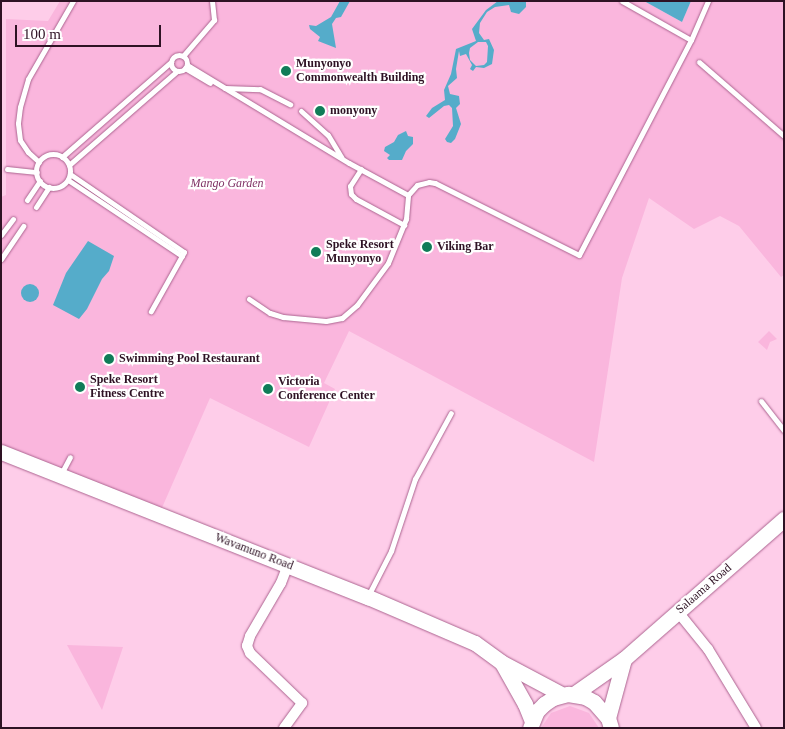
<!DOCTYPE html>
<style>
body{margin:0}
#map{position:relative;width:785px;height:729px;overflow:hidden;background:#fecde9;font-family:"Times New Roman",serif}
div>[style]{position:absolute}
.green>*{inset:0;background:#fab6dd}
.water>*{inset:0;background:#55acca}
.round{border-radius:50%}
.roads{filter:drop-shadow(0 0 1px #ac6490) drop-shadow(0 0 1px #ac6490)}
.lane>*{height:5px;margin:-2.5px;padding:0 2.5px;transform-origin:2.5px;border-radius:2.5px;background:#fff}
.lane>.ring{margin:-2.5px;padding:0;box-sizing:content-box;background:none;border:5px solid #fff;border-radius:50%}
.street>*{height:10px;margin:-5px;padding:0 5px;transform-origin:5px;border-radius:5px;background:#fff}
.secondary>*{height:15px;margin:-7.5px;padding:0 7.5px;transform-origin:7.5px;border-radius:7.5px;background:#fff}
.dots>*{width:14px;height:14px;translate:-50% -50%;box-sizing:border-box;border:2px solid #fff;border-radius:50%}
span{translate:-50% -50%;white-space:nowrap;text-align:center;line-height:1.15;-webkit-text-stroke:4.5px #fff;paint-order:stroke}
.poi-label{font-size:12px;color:#2e1224;font-weight:700}
.left{translate:0 -50%;text-align:left}
.park-label{font-size:12px;color:#813366;font-style:italic}
.street-label{font-size:12px;color:#2e1224}
.frame{position:absolute;inset:0;border:2px solid #2e1224;pointer-events:none}
.scale{position:absolute;left:15px;top:25px;width:146px;height:22px;box-sizing:border-box;border:2px solid #2e1224;border-top:0;padding-left:6px;font-size:15px;line-height:18px;white-space:nowrap;color:#2e1224;-webkit-text-stroke:4px #fff;paint-order:stroke}
</style>
<div id="map">
<div class="green">
<i style="clip-path:polygon(60px 1px,644px 1px,682px 22px,691px 1px,784px 1px,784px 275px,781px 277px,739px 226px,720px 216px,694px 229px,649px 198px,622px 278px,594px 462px,349px 331px,324px 383px,335px 389px,309px 447px,210px 398px,161px 510px,1px 447px,1px 197px,6px 195px,6px 19px,48px 21px)"></i>
<i style="clip-path:polygon(769px 331px,777px 339px,770px 342px,767px 350px,758px 342px)"></i>
<i style="clip-path:polygon(67px 645px,123px 647px,102px 710px)"></i>
<i style="clip-path:polygon(570px 706px,589px 713px,599px 728px,541px 728px,551px 713px)"></i>
</div>
<div class="water">
<i style="clip-path:polygon(340px 1px,350px 1px,341px 17px,336px 18px,332px 24px,336px 48px,318px 41px,320px 37px,310px 29px,309px 25px,316px 26px,331px 17px)"></i>
<i style="clip-path:polygon(evenodd,498px 1px,526px 1px,526px 7px,519px 14px,511px 12px,509px 5px,495px 7px,487px 12px,480px 23px,479px 33px,484px 40px,489px 39px,494px 50px,492px 64px,484px 68px,476px 67px,473px 71px,470px 69px,472px 65px,466px 54px,460px 56px,459px 51px,456px 69px,457px 78px,448px 86px,450px 94px,459px 96px,460px 104px,456px 108px,461px 124px,455px 139px,451px 143px,447px 142px,445px 139px,453px 126px,452px 108px,449px 105px,444px 106px,429px 118px,426px 116px,432px 108px,445px 100px,444px 90px,451px 74px,456px 49px,476px 41px,472px 29px,486px 10px,498px 1px,478px 42px,486px 42px,488px 46px,487px 62px,484px 65px,476px 66px,470px 60px,469px 53px,470px 48px,478px 42px)"></i>
<i style="clip-path:polygon(644px 1px,691px 1px,682px 22px)"></i>
<i style="clip-path:polygon(406px 131px,408px 136px,413px 137px,413px 144px,406px 151px,402px 160px,389px 160px,387px 158px,390px 155px,384px 151px,385px 147px,394px 142px,398px 135px)"></i>
<i style="clip-path:polygon(88px 241px,114px 256px,109px 271px,102px 279px,87px 309px,79px 319px,53px 305px,66px 273px)"></i>
<i class="round" style="left:21px;top:284px;width:18px;height:18px"></i>
</div>
<div class="roads">
<div class="lane">
<i style="left:622px;top:1px;width:79px;rotate:29.5deg"></i>
<i class="ring" style="left:171px;top:55px;width:11px;height:11px"></i>
<i style="left:183px;top:56px;width:48px;rotate:-49.3deg"></i>
<i style="left:214px;top:20px;width:19px;rotate:-96deg"></i>
<i style="left:699px;top:62px;width:113px;rotate:41deg"></i>
<i style="left:187px;top:65px;width:189px;rotate:31.2deg"></i>
<i style="left:349px;top:163px;width:67px;rotate:28.5deg"></i>
<i style="left:408px;top:195px;width:13px;rotate:-48deg"></i>
<i style="left:417px;top:185px;width:12px;rotate:-14deg"></i>
<i style="left:429px;top:182px;width:6px;rotate:9deg"></i>
<i style="left:435px;top:183px;width:161px;rotate:26.6deg"></i>
<i style="left:579px;top:255px;width:242px;rotate:-62.5deg"></i>
<i style="left:691px;top:40px;width:43px;rotate:-66.4deg"></i>
<i style="left:185px;top:68px;width:29px;rotate:31deg"></i>
<i style="left:225px;top:88px;width:35px;rotate:2deg"></i>
<i style="left:260px;top:89px;width:34px;rotate:27deg"></i>
<i style="left:301px;top:111px;width:36px;rotate:42deg"></i>
<i style="left:328px;top:135px;width:26px;rotate:59deg"></i>
<i class="ring" style="left:36px;top:154px;width:29px;height:29px"></i>
<i style="left:62px;top:157px;width:145px;rotate:-41.1deg"></i>
<i style="left:39px;top:162px;width:15px;rotate:-138deg"></i>
<i style="left:28px;top:152px;width:14px;rotate:-124deg"></i>
<i style="left:20px;top:140px;width:17px;rotate:-97deg"></i>
<i style="left:18px;top:123px;width:16px;rotate:-83deg"></i>
<i style="left:20px;top:107px;width:29px;rotate:-74deg"></i>
<i style="left:28px;top:79px;width:90px;rotate:-60deg"></i>
<i style="left:69px;top:165px;width:143px;rotate:-41deg"></i>
<i style="left:7px;top:169px;width:30px;rotate:6deg"></i>
<i style="left:361px;top:169px;width:20px;rotate:123deg"></i>
<i style="left:350px;top:186px;width:8px;rotate:83deg"></i>
<i style="left:351px;top:194px;width:7px;rotate:45deg"></i>
<i style="left:356px;top:199px;width:55px;rotate:28.4deg"></i>
<i style="left:70px;top:174px;width:138px;rotate:34.4deg"></i>
<i style="left:184px;top:252px;width:68px;rotate:119.2deg"></i>
<i style="left:68px;top:180px;width:137px;rotate:33.7deg"></i>
<i style="left:27px;top:200px;width:23px;rotate:-56deg"></i>
<i style="left:36px;top:207px;width:24px;rotate:-57deg"></i>
<i style="left:1px;top:235px;width:20px;rotate:-53deg"></i>
<i style="left:1px;top:259px;width:40px;rotate:-56deg"></i>
<i style="left:249px;top:299px;width:25px;rotate:34deg"></i>
<i style="left:270px;top:313px;width:14px;rotate:17deg"></i>
<i style="left:283px;top:317px;width:43px;rotate:5.3deg"></i>
<i style="left:326px;top:321px;width:16px;rotate:-11deg"></i>
<i style="left:342px;top:318px;width:20px;rotate:-41deg"></i>
<i style="left:357px;top:305px;width:52px;rotate:-53.6deg"></i>
<i style="left:388px;top:263px;width:48px;rotate:-67.8deg"></i>
<i style="left:406px;top:219px;width:24px;rotate:-85deg"></i>
<i style="left:761px;top:401px;width:37px;rotate:52deg"></i>
<i style="left:61px;top:474px;width:19px;rotate:-62deg"></i>
<i style="left:368px;top:596px;width:51px;rotate:-62.9deg"></i>
<i style="left:391px;top:551px;width:76px;rotate:-71.6deg"></i>
<i style="left:415px;top:479px;width:75px;rotate:-61.4deg"></i>
</div>
<div class="street">
<i style="left:678px;top:612px;width:48px;rotate:51deg"></i>
<i style="left:708px;top:649px;width:92px;rotate:58.7deg"></i>
<i style="left:284px;top:728px;width:31px;rotate:-54deg"></i>
<i style="left:302px;top:703px;width:72px;rotate:-136.1deg"></i>
<i style="left:250px;top:653px;width:8px;rotate:-113deg"></i>
<i style="left:247px;top:646px;width:10px;rotate:-73deg"></i>
<i style="left:250px;top:636px;width:61px;rotate:-59.7deg"></i>
<i style="left:281px;top:583px;width:19px;rotate:-69deg"></i>
</div>
<div class="secondary">
<i style="left:1px;top:452px;width:395px;rotate:21.6deg"></i>
<i style="left:368px;top:597px;width:116px;rotate:23.3deg"></i>
<i style="left:475px;top:643px;width:32px;rotate:36deg"></i>
<i style="left:501px;top:662px;width:70px;rotate:28deg"></i>
<i style="left:502px;top:663px;width:47px;rotate:60.7deg"></i>
<i style="left:525px;top:704px;width:18px;rotate:68deg"></i>
<i style="left:574px;top:694px;width:61px;rotate:-35deg"></i>
<i style="left:624px;top:659px;width:213px;rotate:-41.2deg"></i>
<i style="left:608px;top:718px;width:61px;rotate:-74.8deg"></i>
<i style="left:530px;top:728px;width:18px;rotate:-68deg"></i>
<i style="left:537px;top:711px;width:10px;rotate:-45deg"></i>
<i style="left:544px;top:704px;width:11px;rotate:-34deg"></i>
<i style="left:553px;top:698px;width:16px;rotate:-15deg"></i>
<i style="left:568px;top:694px;width:17px;rotate:10deg"></i>
<i style="left:585px;top:697px;width:10px;rotate:29deg"></i>
<i style="left:594px;top:702px;width:21px;rotate:49deg"></i>
<i style="left:608px;top:718px;width:10px;rotate:73deg"></i>
</div>
</div>
<div class="dots">
<i style="left:286px;top:71px;background:#107c58"></i>
<i style="left:320px;top:111px;background:#107c58"></i>
<i style="left:427px;top:247px;background:#107c58"></i>
<i style="left:316px;top:252px;background:#107c58"></i>
<i style="left:109px;top:359px;background:#107c58"></i>
<i style="left:80px;top:387px;background:#107c58"></i>
<i style="left:268px;top:389px;background:#107c58"></i>
</div>
<div class="poi-label">
<span class="left" style="left:296px;top:71px">Munyonyo<br>Commonwealth Building</span>
<span class="left" style="left:330px;top:111px">monyony</span>
<span class="left" style="left:326px;top:252px">Speke Resort<br>Munyonyo</span>
<span class="left" style="left:437px;top:247px">Viking Bar</span>
<span class="left" style="left:119px;top:359px">Swimming Pool Restaurant</span>
<span class="left" style="left:90px;top:387px">Speke Resort<br>Fitness Centre</span>
<span class="left" style="left:278px;top:389px">Victoria<br>Conference Center</span>
</div>
<div class="park-label">
<span style="left:227px;top:184px">Mango Garden</span>
</div>
<div class="street-label">
<span style="left:254px;top:552px;rotate:21deg">Wavamuno Road</span>
<span style="left:704px;top:589px;rotate:-41deg">Salaama Road</span>
</div>
<div class="frame"></div>
<div class="scale">100 m</div>
</div>
